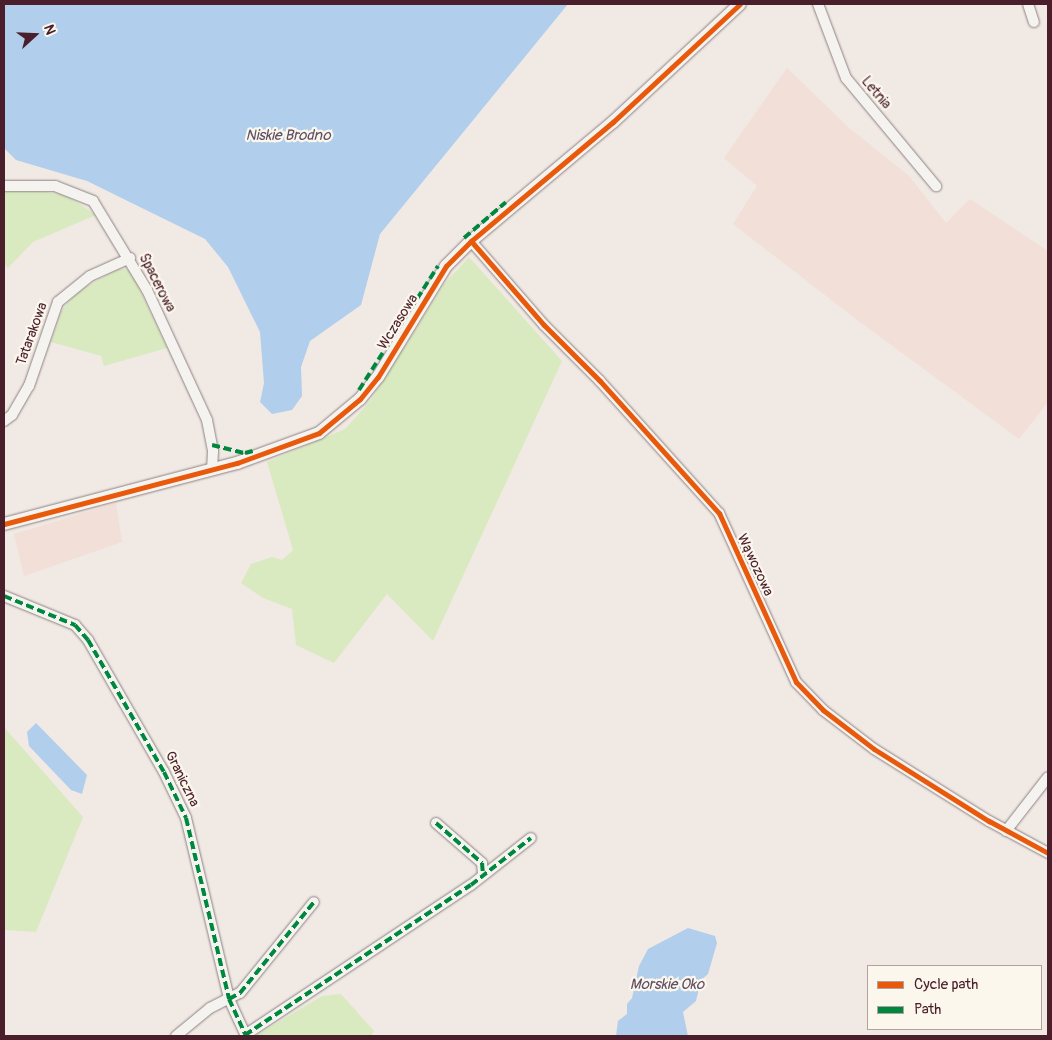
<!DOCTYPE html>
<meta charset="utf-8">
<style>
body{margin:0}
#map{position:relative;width:1052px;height:1040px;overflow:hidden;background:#f1e9e4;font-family:Pangolin,sans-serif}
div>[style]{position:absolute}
.built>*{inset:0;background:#f2dfd7}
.green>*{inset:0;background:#daeac0}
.water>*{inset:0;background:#b1ceec}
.roads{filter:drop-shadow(0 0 1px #8d8282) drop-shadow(0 0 1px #8d8282)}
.minor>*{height:10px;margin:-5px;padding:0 5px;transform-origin:5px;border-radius:5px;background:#f5f3ef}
.tertiary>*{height:12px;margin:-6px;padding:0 6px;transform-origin:6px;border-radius:6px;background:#f5f3ef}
.quiet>*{height:4px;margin-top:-2px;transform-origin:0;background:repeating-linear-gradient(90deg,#00873e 0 8px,transparent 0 12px)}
.cycleway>*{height:5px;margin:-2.5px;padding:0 2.5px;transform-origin:2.5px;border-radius:2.5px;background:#e8590c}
span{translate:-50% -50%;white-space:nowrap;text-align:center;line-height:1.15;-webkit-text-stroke:4.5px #fbf7ec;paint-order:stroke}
.street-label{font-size:14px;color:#4a1f2b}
.water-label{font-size:15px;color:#605066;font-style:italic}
.frame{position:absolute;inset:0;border:5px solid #4a1f2b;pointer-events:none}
.legend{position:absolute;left:867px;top:965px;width:175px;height:65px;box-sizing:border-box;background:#fbf7ec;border:1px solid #b4a19f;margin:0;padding:6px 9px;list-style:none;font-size:15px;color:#4a1f2b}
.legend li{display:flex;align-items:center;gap:10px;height:25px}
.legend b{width:25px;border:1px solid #b4a19f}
.north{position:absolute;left:10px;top:10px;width:50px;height:50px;-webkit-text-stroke:4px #fbf7ec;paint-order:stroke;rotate:70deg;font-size:14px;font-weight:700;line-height:20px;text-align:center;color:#4a1f2b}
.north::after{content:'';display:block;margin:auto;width:18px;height:22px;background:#4a1f2b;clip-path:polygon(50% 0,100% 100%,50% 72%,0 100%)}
</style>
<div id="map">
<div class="built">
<i style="clip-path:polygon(787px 68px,848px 127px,909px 176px,946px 223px,970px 199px,1048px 251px,1048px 402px,1019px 439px,856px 319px,733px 224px,757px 186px,724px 158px)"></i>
<i style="clip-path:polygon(116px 503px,122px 542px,24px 576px,14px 534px)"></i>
</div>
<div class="green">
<i style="clip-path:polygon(21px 189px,66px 195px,96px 215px,33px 242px,8px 268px,4px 263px,4px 192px)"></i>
<i style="clip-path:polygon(469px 257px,562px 361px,433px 641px,387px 594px,334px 663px,296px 645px,292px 609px,263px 598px,241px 583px,251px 564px,272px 557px,282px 560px,293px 550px,267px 462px,345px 429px,370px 401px,445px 283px)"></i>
<i style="clip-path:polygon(118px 269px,126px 269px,132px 273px,167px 348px,104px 366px,101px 356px,51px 342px,62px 310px,77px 292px)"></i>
<i style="clip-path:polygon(4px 727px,83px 817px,36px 932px,4px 930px)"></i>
<i style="clip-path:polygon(341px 994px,374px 1031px,371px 1036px,255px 1036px,322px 996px)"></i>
</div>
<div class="water">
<i style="clip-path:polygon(4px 4px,568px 4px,380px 234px,361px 305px,310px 341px,301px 367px,302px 396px,292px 410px,272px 414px,260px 402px,264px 383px,260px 332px,228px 267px,205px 239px,87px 181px,16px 160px,4px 148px)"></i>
<i style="clip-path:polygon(36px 723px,87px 775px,82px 794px,71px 790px,29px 746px,27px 732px)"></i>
<i style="clip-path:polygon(688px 928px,715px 936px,717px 943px,708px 974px,701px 980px,696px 1001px,683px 1012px,688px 1036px,616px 1036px,618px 1021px,627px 1014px,627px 1004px,632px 998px,639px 966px,648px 949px)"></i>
</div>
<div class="roads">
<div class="minor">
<i style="left:818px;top:4px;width:79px;rotate:69.3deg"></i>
<i style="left:846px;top:78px;width:141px;rotate:50.2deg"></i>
<i style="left:1028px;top:4px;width:19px;rotate:72deg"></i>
<i style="left:4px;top:186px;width:51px"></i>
<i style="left:55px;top:186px;width:41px;rotate:21.5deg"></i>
<i style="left:93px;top:201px;width:104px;rotate:58.8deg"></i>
<i style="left:147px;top:290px;width:143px;rotate:65.2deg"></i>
<i style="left:207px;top:420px;width:32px;rotate:79deg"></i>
<i style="left:213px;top:451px;width:18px;rotate:93deg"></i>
<i style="left:471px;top:241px;width:111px;rotate:49deg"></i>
<i style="left:544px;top:325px;width:79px;rotate:45deg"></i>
<i style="left:600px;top:381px;width:178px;rotate:48deg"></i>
<i style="left:719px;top:513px;width:186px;rotate:65.5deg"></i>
<i style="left:796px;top:682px;width:39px;rotate:46deg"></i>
<i style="left:823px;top:710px;width:64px;rotate:37.4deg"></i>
<i style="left:874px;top:749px;width:136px;rotate:32.1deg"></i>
<i style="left:989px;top:821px;width:67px;rotate:28.5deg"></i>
<i style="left:4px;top:421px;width:10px;rotate:-37deg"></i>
<i style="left:12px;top:415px;width:34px;rotate:-60deg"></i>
<i style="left:29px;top:386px;width:89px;rotate:-71deg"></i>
<i style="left:58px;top:302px;width:41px;rotate:-39.1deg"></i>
<i style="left:90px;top:276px;width:44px;rotate:-24.2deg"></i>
<i style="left:4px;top:596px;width:77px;rotate:22.2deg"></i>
<i style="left:75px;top:625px;width:20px;rotate:49deg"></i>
<i style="left:88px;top:640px;width:152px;rotate:60.1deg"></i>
<i style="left:164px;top:772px;width:51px;rotate:64.4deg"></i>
<i style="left:186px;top:818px;width:186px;rotate:76.6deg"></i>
<i style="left:229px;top:999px;width:41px;rotate:65.3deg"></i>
<i style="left:436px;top:823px;width:61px;rotate:41deg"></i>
<i style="left:482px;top:863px;width:12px;rotate:85deg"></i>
<i style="left:1006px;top:831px;width:68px;rotate:-52.1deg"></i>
<i style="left:245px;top:1035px;width:271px;rotate:-33.6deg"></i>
<i style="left:471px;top:885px;width:76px;rotate:-38.1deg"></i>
<i style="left:176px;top:1036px;width:44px;rotate:-39.5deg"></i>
<i style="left:210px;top:1008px;width:34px;rotate:-27deg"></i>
<i style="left:240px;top:993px;width:117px;rotate:-50.9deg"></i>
</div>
<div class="tertiary">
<i style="left:4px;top:524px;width:241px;rotate:-14.7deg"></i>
<i style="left:237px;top:463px;width:87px;rotate:-20.1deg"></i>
<i style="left:319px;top:433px;width:53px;rotate:-39.7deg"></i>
<i style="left:360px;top:399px;width:28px;rotate:-51deg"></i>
<i style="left:378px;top:377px;width:130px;rotate:-58.5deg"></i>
<i style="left:446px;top:266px;width:35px;rotate:-45deg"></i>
<i style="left:471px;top:241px;width:185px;rotate:-40deg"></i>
<i style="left:613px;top:122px;width:173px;rotate:-42.9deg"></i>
</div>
</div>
<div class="quiet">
<i style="left:464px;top:238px;width:55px;rotate:-40.6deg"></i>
<i style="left:359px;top:390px;width:147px;rotate:-57.5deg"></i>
<i style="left:212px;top:445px;width:34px;rotate:14deg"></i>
<i style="left:245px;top:453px;width:8px;rotate:-14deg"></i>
<i style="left:4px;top:596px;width:77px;rotate:22.2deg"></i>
<i style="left:75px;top:625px;width:20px;rotate:49deg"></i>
<i style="left:88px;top:640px;width:152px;rotate:60.1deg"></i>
<i style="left:164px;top:772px;width:51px;rotate:64.4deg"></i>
<i style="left:186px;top:818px;width:186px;rotate:76.6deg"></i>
<i style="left:229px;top:999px;width:41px;rotate:65.3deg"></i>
<i style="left:436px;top:823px;width:61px;rotate:41deg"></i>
<i style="left:482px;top:863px;width:12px;rotate:85deg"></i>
<i style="left:229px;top:999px;width:13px;rotate:-29deg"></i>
<i style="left:240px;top:993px;width:117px;rotate:-50.9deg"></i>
<i style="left:245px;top:1035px;width:271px;rotate:-33.6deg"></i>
<i style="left:471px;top:885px;width:76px;rotate:-38.1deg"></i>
</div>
<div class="cycleway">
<i style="left:471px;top:241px;width:111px;rotate:49deg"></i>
<i style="left:544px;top:325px;width:79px;rotate:45deg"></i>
<i style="left:600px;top:381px;width:178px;rotate:48deg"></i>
<i style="left:719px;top:513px;width:186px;rotate:65.5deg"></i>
<i style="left:796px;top:682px;width:39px;rotate:46deg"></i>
<i style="left:823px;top:710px;width:64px;rotate:37.4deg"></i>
<i style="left:874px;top:749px;width:136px;rotate:32.1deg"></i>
<i style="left:989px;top:821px;width:67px;rotate:28.5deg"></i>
<i style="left:4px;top:524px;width:241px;rotate:-14.7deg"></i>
<i style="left:237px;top:463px;width:87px;rotate:-20.1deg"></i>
<i style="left:319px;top:433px;width:53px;rotate:-39.7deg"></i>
<i style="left:360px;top:399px;width:28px;rotate:-51deg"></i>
<i style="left:378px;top:377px;width:130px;rotate:-58.5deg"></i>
<i style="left:446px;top:266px;width:35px;rotate:-45deg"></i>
<i style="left:471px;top:241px;width:185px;rotate:-40deg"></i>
<i style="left:613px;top:122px;width:173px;rotate:-42.9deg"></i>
</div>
<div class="street-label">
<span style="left:876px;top:93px;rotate:50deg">Letnia</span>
<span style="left:157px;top:283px;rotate:63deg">Spacerowa</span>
<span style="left:398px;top:322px;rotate:-58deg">Wczasowa</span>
<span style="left:32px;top:334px;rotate:-70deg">Tatarakowa</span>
<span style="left:755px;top:565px;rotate:65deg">Wąwozowa</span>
<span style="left:182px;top:779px;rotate:64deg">Graniczna</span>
</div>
<div class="water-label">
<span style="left:288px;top:136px">Niskie Brodno</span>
<span style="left:667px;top:985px">Morskie Oko</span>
</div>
<div class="frame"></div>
<ul class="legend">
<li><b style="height:6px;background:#e8590c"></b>Cycle path</li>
<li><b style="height:6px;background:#00873e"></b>Path</li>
</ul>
<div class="north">N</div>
</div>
